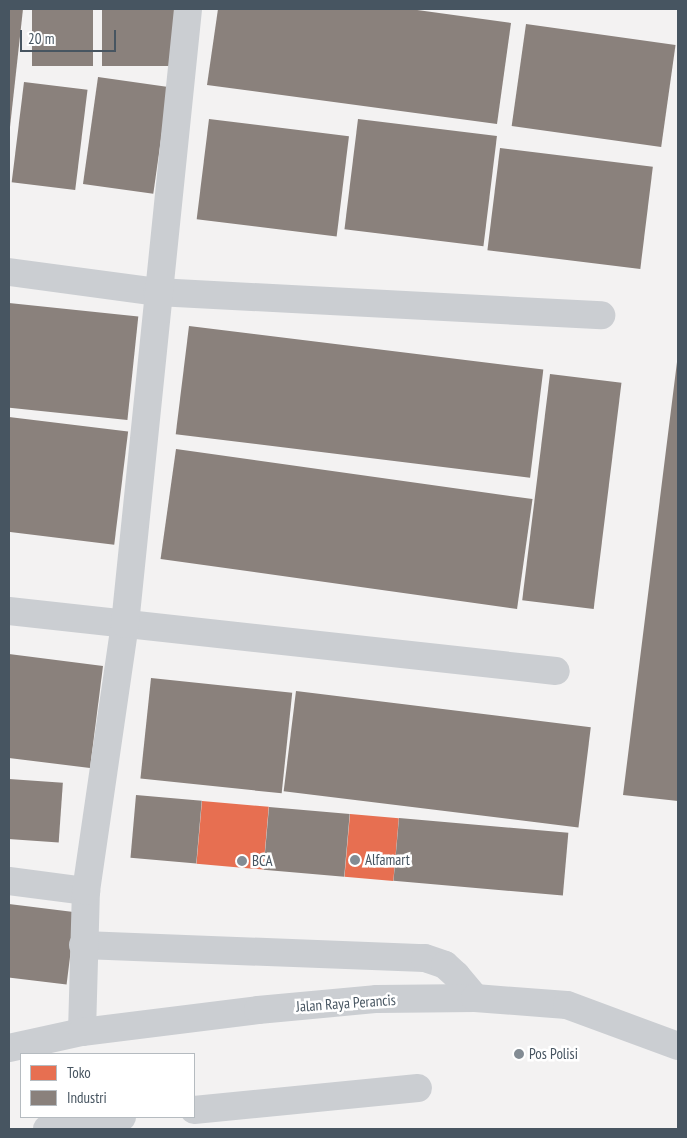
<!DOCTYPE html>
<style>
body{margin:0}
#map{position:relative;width:687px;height:1138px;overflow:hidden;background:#f3f2f2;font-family:"PT Sans Narrow",sans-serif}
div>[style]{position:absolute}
.shops>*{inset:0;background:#e76f51;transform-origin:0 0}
.industry>*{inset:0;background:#8a817c;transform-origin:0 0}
.minor>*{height:28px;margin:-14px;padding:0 14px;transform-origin:14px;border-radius:14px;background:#cbced2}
.dots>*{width:14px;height:14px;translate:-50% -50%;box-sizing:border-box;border:2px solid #fff;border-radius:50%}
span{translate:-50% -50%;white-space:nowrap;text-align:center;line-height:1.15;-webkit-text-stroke:5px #fff;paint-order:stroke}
.poi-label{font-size:15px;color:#475561}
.left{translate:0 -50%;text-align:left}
.street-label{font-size:15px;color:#475561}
.frame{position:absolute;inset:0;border:10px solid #475561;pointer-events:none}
.legend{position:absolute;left:20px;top:1053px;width:175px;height:65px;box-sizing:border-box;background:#fff;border:1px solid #b5bbc0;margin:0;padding:6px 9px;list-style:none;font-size:15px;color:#475561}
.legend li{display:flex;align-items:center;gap:10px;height:25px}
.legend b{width:25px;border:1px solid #b5bbc0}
.scale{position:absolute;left:20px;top:30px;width:96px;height:22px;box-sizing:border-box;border:2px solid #475561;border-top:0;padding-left:6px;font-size:15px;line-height:18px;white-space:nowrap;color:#475561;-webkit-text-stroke:4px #fff;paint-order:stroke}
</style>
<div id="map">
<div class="shops">
<i style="left:202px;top:801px;width:67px;height:63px;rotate:5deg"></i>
<i style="left:350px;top:814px;width:49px;height:63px;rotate:5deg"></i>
</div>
<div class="industry">
<i style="clip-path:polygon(9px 9px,23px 9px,10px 127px,9px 127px)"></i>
<i style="left:32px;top:9px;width:61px;height:57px"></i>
<i style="left:102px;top:9px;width:72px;height:57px"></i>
<i style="clip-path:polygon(218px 9px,410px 9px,511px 23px,497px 124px,207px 85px)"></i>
<i style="left:526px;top:24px;width:151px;height:103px;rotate:8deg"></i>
<i style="left:98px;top:77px;width:71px;height:108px;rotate:8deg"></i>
<i style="left:24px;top:82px;width:64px;height:101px;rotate:7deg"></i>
<i style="left:209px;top:119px;width:141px;height:101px;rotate:7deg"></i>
<i style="left:358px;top:119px;width:140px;height:111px;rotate:7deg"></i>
<i style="left:500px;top:148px;width:154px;height:103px;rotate:7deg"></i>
<i style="left:9px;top:303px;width:130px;height:104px;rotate:6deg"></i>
<i style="left:189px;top:326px;width:357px;height:109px;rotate:7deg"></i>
<i style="clip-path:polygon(678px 354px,678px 801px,623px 795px)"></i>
<i style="left:550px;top:374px;width:72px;height:228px;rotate:7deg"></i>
<i style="left:9px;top:417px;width:120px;height:114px;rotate:7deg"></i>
<i style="left:176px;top:449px;width:360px;height:111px;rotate:8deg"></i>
<i style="clip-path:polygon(9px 654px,103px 666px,90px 768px,9px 758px)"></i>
<i style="left:151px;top:678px;width:142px;height:101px;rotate:6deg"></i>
<i style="left:296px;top:691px;width:297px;height:101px;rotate:7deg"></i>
<i style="left:9px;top:779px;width:54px;height:60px;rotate:4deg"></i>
<i style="left:136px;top:795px;width:66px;height:63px;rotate:5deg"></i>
<i style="left:269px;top:807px;width:81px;height:63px;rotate:5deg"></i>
<i style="left:399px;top:818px;width:170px;height:63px;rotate:5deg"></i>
<i style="left:9px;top:904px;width:67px;height:73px;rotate:7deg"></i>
</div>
<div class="minor">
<i style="left:9px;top:272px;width:149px;rotate:7.7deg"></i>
<i style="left:157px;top:292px;width:445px;rotate:3deg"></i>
<i style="left:9px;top:611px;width:550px;rotate:6.26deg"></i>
<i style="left:9px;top:881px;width:78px;rotate:7.4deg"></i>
<i style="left:83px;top:945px;width:342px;rotate:2.2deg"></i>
<i style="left:425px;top:958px;width:21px;rotate:19deg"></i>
<i style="left:445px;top:965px;width:15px;rotate:42deg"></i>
<i style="left:456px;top:975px;width:30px;rotate:50deg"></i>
<i style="left:82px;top:1032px;width:141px;rotate:-88.4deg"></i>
<i style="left:86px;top:891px;width:270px;rotate:-81.7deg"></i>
<i style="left:125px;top:624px;width:618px;rotate:-84.15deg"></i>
<i style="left:9px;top:1048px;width:75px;rotate:-12.4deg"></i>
<i style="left:82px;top:1032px;width:177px;rotate:-7.1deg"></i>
<i style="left:258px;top:1010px;width:120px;rotate:-5.3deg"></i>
<i style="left:377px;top:999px;width:98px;rotate:-0.6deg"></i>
<i style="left:475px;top:998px;width:92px;rotate:4.4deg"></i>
<i style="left:567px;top:1005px;width:118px;rotate:20.3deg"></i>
<i style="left:194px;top:1110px;width:225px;rotate:-5.6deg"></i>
<i style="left:47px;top:1129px;width:76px;rotate:-9.1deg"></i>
</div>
<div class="dots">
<i style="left:355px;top:860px;background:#838c94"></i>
<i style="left:242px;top:861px;background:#838c94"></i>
<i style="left:519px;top:1054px;background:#838c94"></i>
</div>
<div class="poi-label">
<span class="left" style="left:365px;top:860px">Alfamart</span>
<span class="left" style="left:252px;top:861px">BCA</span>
<span class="left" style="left:529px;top:1054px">Pos Polisi</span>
</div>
<div class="street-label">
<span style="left:346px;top:1003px;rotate:-4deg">Jalan Raya Perancis</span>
</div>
<div class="frame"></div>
<ul class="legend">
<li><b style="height:14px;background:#e76f51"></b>Toko</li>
<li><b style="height:14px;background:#8a817c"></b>Industri</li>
</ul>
<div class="scale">20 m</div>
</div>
